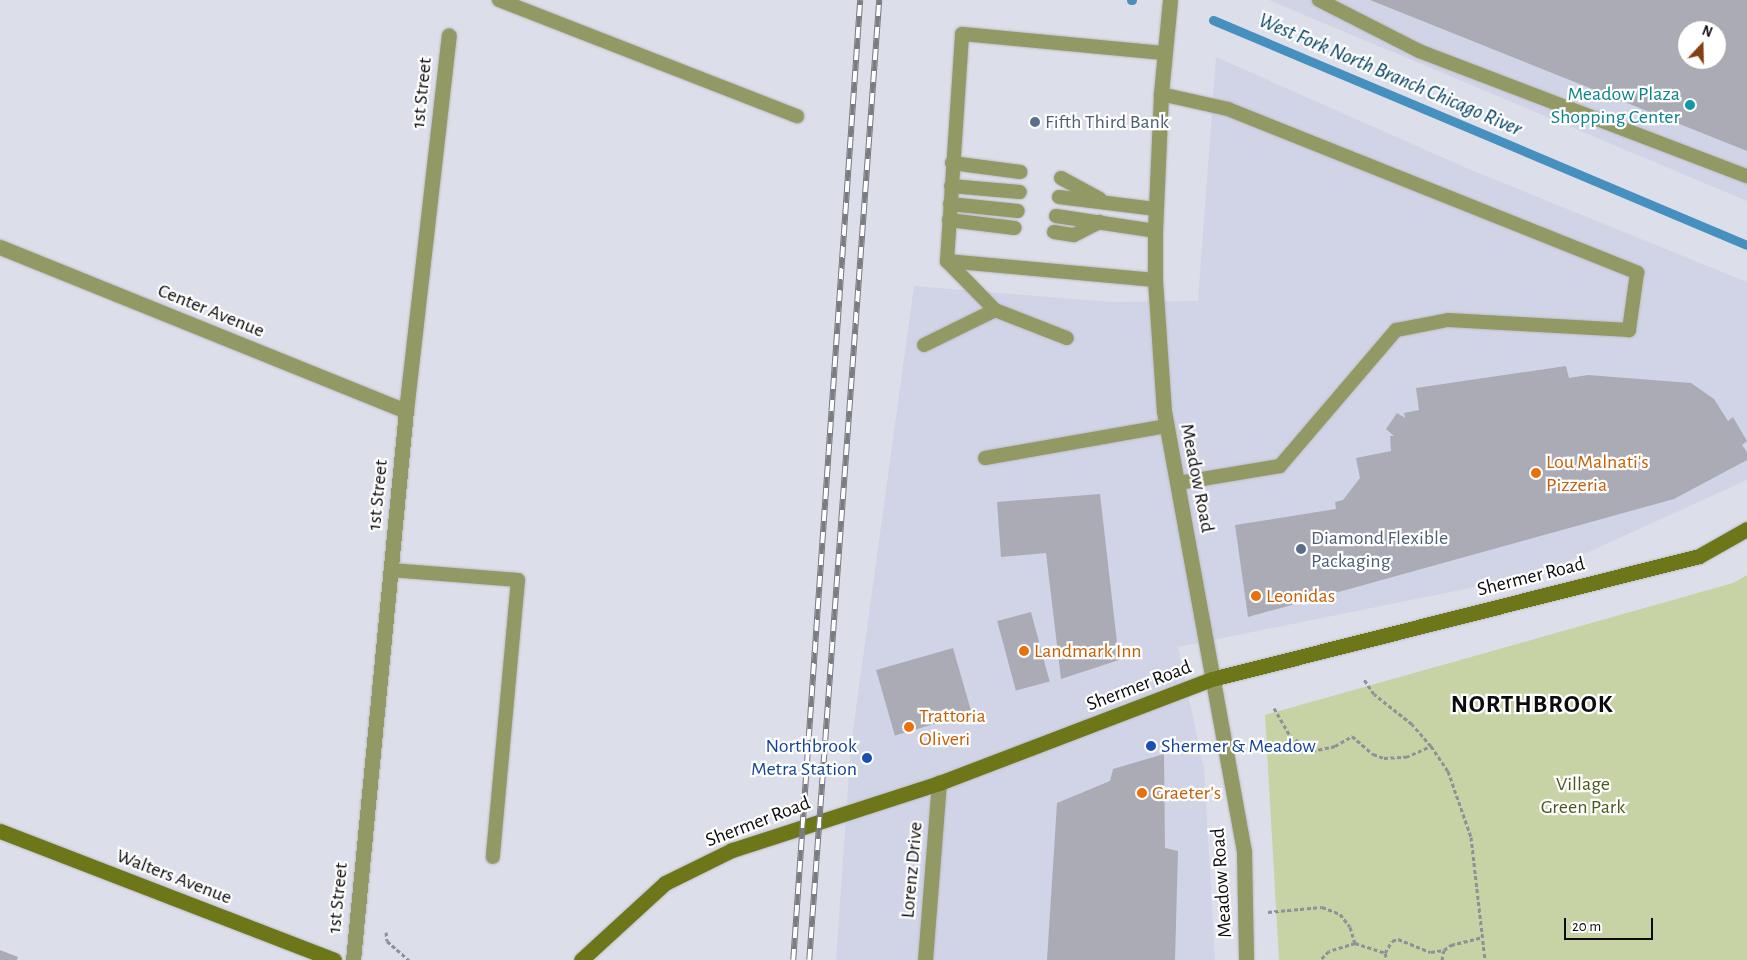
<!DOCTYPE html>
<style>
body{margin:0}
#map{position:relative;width:1747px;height:960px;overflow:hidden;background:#dcdee9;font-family:"Alegreya Sans",sans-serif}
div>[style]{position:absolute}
.built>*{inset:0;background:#d1d4e6}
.green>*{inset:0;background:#c7d3a4}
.stream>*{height:9px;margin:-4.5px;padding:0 4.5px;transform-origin:4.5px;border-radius:4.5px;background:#4590bf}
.building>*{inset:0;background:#ababb6;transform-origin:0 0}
.path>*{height:3px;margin-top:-1.5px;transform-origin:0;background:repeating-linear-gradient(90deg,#8f9098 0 4px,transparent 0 6.5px)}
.roads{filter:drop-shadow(0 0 1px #bbbcc6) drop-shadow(0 0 1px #bbbcc6)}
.lane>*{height:14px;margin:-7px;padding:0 7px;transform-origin:7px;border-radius:7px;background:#929964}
.street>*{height:15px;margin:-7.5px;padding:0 7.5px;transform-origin:7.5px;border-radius:7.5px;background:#929964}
.secondary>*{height:15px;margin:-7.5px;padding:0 7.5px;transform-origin:7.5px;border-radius:7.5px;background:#6e761a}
.rail>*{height:5.5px;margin-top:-2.75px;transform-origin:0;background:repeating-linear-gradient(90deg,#fff 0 11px,#7b7c83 0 22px);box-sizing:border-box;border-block:1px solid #7b7c83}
.dots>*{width:14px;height:14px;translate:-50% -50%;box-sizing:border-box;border:2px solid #fff;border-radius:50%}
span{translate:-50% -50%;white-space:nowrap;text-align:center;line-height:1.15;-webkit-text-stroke:4.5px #fff;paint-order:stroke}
.street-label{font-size:20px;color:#0b0b0e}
.culture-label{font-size:20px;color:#0d838f}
.right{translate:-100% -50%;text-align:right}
.service-label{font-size:20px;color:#4e5e75}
.left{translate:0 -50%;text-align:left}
.food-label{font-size:20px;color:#c56008}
.transit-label{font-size:20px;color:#164399}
.park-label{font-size:20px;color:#4c5720}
.water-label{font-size:21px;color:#004060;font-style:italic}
.district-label{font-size:25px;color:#0b0b0e;font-weight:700;letter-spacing:1px}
.north{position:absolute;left:1677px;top:20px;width:50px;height:50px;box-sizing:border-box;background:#fff;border:1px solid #9d9d9f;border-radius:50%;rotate:21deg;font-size:14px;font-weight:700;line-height:20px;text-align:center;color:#0b0b0e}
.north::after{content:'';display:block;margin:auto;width:18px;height:22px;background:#843f17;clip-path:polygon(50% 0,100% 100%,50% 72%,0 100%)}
.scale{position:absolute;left:1564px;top:918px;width:89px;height:22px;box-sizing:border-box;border:2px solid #0b0b0e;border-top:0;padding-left:6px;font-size:15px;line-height:18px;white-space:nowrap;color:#0b0b0e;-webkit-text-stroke:4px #fff;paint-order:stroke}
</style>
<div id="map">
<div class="built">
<i style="clip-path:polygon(evenodd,1269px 0,1747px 0,1747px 201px,1269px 0,1687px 30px,1717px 30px,1717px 60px,1687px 60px,1687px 30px)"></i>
<i style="clip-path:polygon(1216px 57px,1464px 167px,1747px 282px,1747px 480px,1540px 574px,1178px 647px,1204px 769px,1215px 960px,836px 960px,851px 745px,914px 286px,1112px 302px,1198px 301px)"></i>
</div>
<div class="green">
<i style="clip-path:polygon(1747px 575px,1747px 960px,1279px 960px,1265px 715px,1733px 583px)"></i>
</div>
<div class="stream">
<i style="left:1131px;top:0;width:1px"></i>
<i style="left:1213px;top:20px;width:579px;rotate:22.85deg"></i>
</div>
<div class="building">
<i style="clip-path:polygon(evenodd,1370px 0,1747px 0,1747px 151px,1370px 0,1687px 30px,1717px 30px,1717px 60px,1687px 60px,1687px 30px)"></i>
<i style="clip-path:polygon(1566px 366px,1569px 378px,1588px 375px,1691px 383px,1714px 399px,1728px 421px,1733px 417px,1747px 441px,1742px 445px,1747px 452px,1747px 460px,1674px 499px,1248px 617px,1235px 525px,1336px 509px,1335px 502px,1343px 500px,1360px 478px,1356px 458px,1391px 451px,1390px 436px,1394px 436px,1386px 429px,1397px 413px,1405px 418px,1404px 413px,1419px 410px,1416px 388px)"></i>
<i style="clip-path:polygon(1100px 494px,1119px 660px,1061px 679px,1046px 553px,1001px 557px,997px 502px)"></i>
<i style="left:1031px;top:612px;width:72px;height:35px;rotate:75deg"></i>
<i style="left:953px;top:648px;width:68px;height:80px;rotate:74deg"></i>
<i style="clip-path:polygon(1164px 754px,1165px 848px,1178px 851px,1175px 960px,1047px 960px,1057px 803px,1110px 781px,1113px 769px)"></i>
<i style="clip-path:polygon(0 950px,18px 957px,17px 960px,0 960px)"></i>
</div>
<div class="path">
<i style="left:1274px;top:708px;width:32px;rotate:60deg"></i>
<i style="left:1290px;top:736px;width:27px;rotate:34deg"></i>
<i style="left:1312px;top:751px;width:24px;rotate:-12deg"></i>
<i style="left:1335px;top:746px;width:20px;rotate:-30deg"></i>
<i style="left:1352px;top:736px;width:28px;rotate:41deg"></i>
<i style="left:1373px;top:754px;width:12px;rotate:20deg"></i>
<i style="left:1384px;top:758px;width:22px;rotate:-3deg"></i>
<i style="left:1406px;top:757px;width:27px;rotate:-24deg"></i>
<i style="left:1431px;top:746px;width:29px;rotate:-131deg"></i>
<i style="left:1412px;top:724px;width:48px;rotate:-141.7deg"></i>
<i style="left:1374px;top:694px;width:18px;rotate:-124deg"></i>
<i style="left:1431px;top:746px;width:30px;rotate:56deg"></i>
<i style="left:1448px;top:771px;width:70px;rotate:70.8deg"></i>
<i style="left:1471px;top:837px;width:124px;rotate:83.5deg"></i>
<i style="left:1268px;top:912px;width:54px;rotate:-5.3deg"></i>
<i style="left:1322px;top:907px;width:19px;rotate:21deg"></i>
<i style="left:1340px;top:914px;width:16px;rotate:52deg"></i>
<i style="left:1350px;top:927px;width:17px;rotate:73deg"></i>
<i style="left:1355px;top:943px;width:27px;rotate:163deg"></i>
<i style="left:1329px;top:951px;width:13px;rotate:135deg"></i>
<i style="left:386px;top:932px;width:9px;rotate:84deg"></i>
<i style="left:387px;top:941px;width:29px;rotate:41deg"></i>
<i style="left:1355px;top:943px;width:32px;rotate:18deg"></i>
<i style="left:1385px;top:953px;width:7px;rotate:74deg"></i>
<i style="left:1385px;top:953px;width:14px;rotate:-60deg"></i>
<i style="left:1392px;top:941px;width:6px;rotate:-18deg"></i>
<i style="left:1398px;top:939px;width:35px;rotate:22deg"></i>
<i style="left:1431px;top:952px;width:13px;rotate:-9deg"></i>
<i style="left:1442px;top:960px;width:10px;rotate:-79deg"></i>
<i style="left:1444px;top:950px;width:9px;rotate:-36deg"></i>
<i style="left:1451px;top:945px;width:32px;rotate:-14deg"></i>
</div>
<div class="roads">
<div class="lane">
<i style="left:499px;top:0;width:320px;rotate:21.3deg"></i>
<i style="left:1319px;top:0;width:112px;rotate:27deg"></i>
<i style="left:1419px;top:51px;width:351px;rotate:20.9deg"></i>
<i style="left:1161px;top:94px;width:69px;rotate:12.6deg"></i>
<i style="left:1228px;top:109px;width:441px;rotate:21.8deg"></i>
<i style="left:1637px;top:273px;width:58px;rotate:98deg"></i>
<i style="left:1629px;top:330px;width:181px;rotate:-176.8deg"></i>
<i style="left:1448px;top:320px;width:53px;rotate:169.1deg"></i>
<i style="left:1396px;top:330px;width:179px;rotate:130.5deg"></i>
<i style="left:1280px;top:466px;width:103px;rotate:170.5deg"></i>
<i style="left:952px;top:163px;width:69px;rotate:7.5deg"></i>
<i style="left:1061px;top:178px;width:44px;rotate:28.3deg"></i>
<i style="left:951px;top:186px;width:69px;rotate:5deg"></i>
<i style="left:1059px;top:197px;width:98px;rotate:7.1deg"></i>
<i style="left:950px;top:204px;width:68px;rotate:5.9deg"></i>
<i style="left:1056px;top:216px;width:100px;rotate:8.6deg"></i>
<i style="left:949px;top:220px;width:66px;rotate:6.9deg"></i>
<i style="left:1054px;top:232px;width:20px;rotate:9deg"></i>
<i style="left:1074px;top:235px;width:29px;rotate:-27deg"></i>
<i style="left:947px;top:261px;width:69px;rotate:45.6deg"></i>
<i style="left:995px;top:310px;width:77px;rotate:21.3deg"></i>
<i style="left:1155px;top:280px;width:209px;rotate:-174.8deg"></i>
<i style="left:947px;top:261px;width:227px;rotate:-86.2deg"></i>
<i style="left:962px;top:34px;width:203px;rotate:5.4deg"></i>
<i style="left:924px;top:345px;width:79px;rotate:-26.2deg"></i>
<i style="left:985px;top:458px;width:185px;rotate:-10deg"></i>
<i style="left:391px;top:570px;width:127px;rotate:4.5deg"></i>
<i style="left:518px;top:580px;width:278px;rotate:95.2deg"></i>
</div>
<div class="street">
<i style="left:1170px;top:0;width:94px;rotate:95.5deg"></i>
<i style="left:1161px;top:94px;width:137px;rotate:92.5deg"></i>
<i style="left:1155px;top:231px;width:49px;rotate:90deg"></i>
<i style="left:1155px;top:280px;width:131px;rotate:86.1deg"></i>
<i style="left:1164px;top:411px;width:448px;rotate:79.7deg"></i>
<i style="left:1244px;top:852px;width:108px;rotate:88.9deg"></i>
<i style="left:0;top:247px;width:438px;rotate:22deg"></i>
<i style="left:353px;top:960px;width:552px;rotate:-84.49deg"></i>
<i style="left:406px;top:411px;width:378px;rotate:-83.5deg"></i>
<i style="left:925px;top:960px;width:178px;rotate:-85.5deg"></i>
</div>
<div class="secondary">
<i style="left:0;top:831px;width:358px;rotate:21.1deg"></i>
<i style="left:581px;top:960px;width:114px;rotate:-42.5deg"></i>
<i style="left:665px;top:883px;width:75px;rotate:-26.2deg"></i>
<i style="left:732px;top:850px;width:218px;rotate:-17.9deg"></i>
<i style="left:939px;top:783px;width:292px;rotate:-20.9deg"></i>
<i style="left:1212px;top:679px;width:502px;rotate:-14.17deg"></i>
<i style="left:1699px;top:556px;width:55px;rotate:-29.4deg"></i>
</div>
</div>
<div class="rail">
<i style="left:793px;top:960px;width:962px;rotate:-86.01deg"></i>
<i style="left:809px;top:960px;width:963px;rotate:-85.83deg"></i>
</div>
<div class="dots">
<i style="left:1690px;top:105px;background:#0f9aa8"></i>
<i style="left:1035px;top:122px;background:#5c6f8a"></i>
<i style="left:1536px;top:473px;background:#e8710a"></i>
<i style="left:1301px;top:549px;background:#5c6f8a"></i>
<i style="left:1256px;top:596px;background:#e8710a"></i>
<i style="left:1024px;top:651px;background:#e8710a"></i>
<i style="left:909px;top:727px;background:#e8710a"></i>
<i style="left:1151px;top:746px;background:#1a4fb4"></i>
<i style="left:867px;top:758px;background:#1a4fb4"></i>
<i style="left:1142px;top:793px;background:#e8710a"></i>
</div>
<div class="street-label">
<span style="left:422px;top:93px;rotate:-84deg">1st Street</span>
<span style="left:211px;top:311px;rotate:22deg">Center Avenue</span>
<span style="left:1197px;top:478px;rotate:79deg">Meadow Road</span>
<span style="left:378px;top:495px;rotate:-84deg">1st Street</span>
<span style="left:1531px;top:577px;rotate:-14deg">Shermer Road</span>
<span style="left:1139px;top:686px;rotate:-21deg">Shermer Road</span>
<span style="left:758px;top:822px;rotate:-21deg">Shermer Road</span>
<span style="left:912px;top:870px;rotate:-85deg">Lorenz Drive</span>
<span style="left:174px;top:877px;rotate:21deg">Walters Avenue</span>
<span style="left:1222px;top:883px;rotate:-94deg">Meadow Road</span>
<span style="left:338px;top:898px;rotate:-84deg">1st Street</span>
</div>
<div class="culture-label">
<span class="right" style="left:1680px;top:106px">Meadow Plaza<br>Shopping Center</span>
</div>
<div class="service-label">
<span class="left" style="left:1045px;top:122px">Fifth Third Bank</span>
<span class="left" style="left:1311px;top:550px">Diamond Flexible<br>Packaging</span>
</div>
<div class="food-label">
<span class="left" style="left:1546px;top:474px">Lou Malnati's<br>Pizzeria</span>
<span class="left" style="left:1266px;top:596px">Leonidas</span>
<span class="left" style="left:1034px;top:651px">Landmark Inn</span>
<span class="left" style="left:919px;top:728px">Trattoria<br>Oliveri</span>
<span class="left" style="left:1152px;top:793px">Graeter's</span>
</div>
<div class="transit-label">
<span class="right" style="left:857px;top:758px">Northbrook<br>Metra Station</span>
<span class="left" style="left:1161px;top:746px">Shermer &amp; Meadow</span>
</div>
<div class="park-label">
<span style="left:1583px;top:796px">Village<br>Green Park</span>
</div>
<div class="water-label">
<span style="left:1390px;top:75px;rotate:23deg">West Fork North Branch Chicago River</span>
</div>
<div class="district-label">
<span style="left:1532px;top:705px">NORTHBROOK</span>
</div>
<div class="north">N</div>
<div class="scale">20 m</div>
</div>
